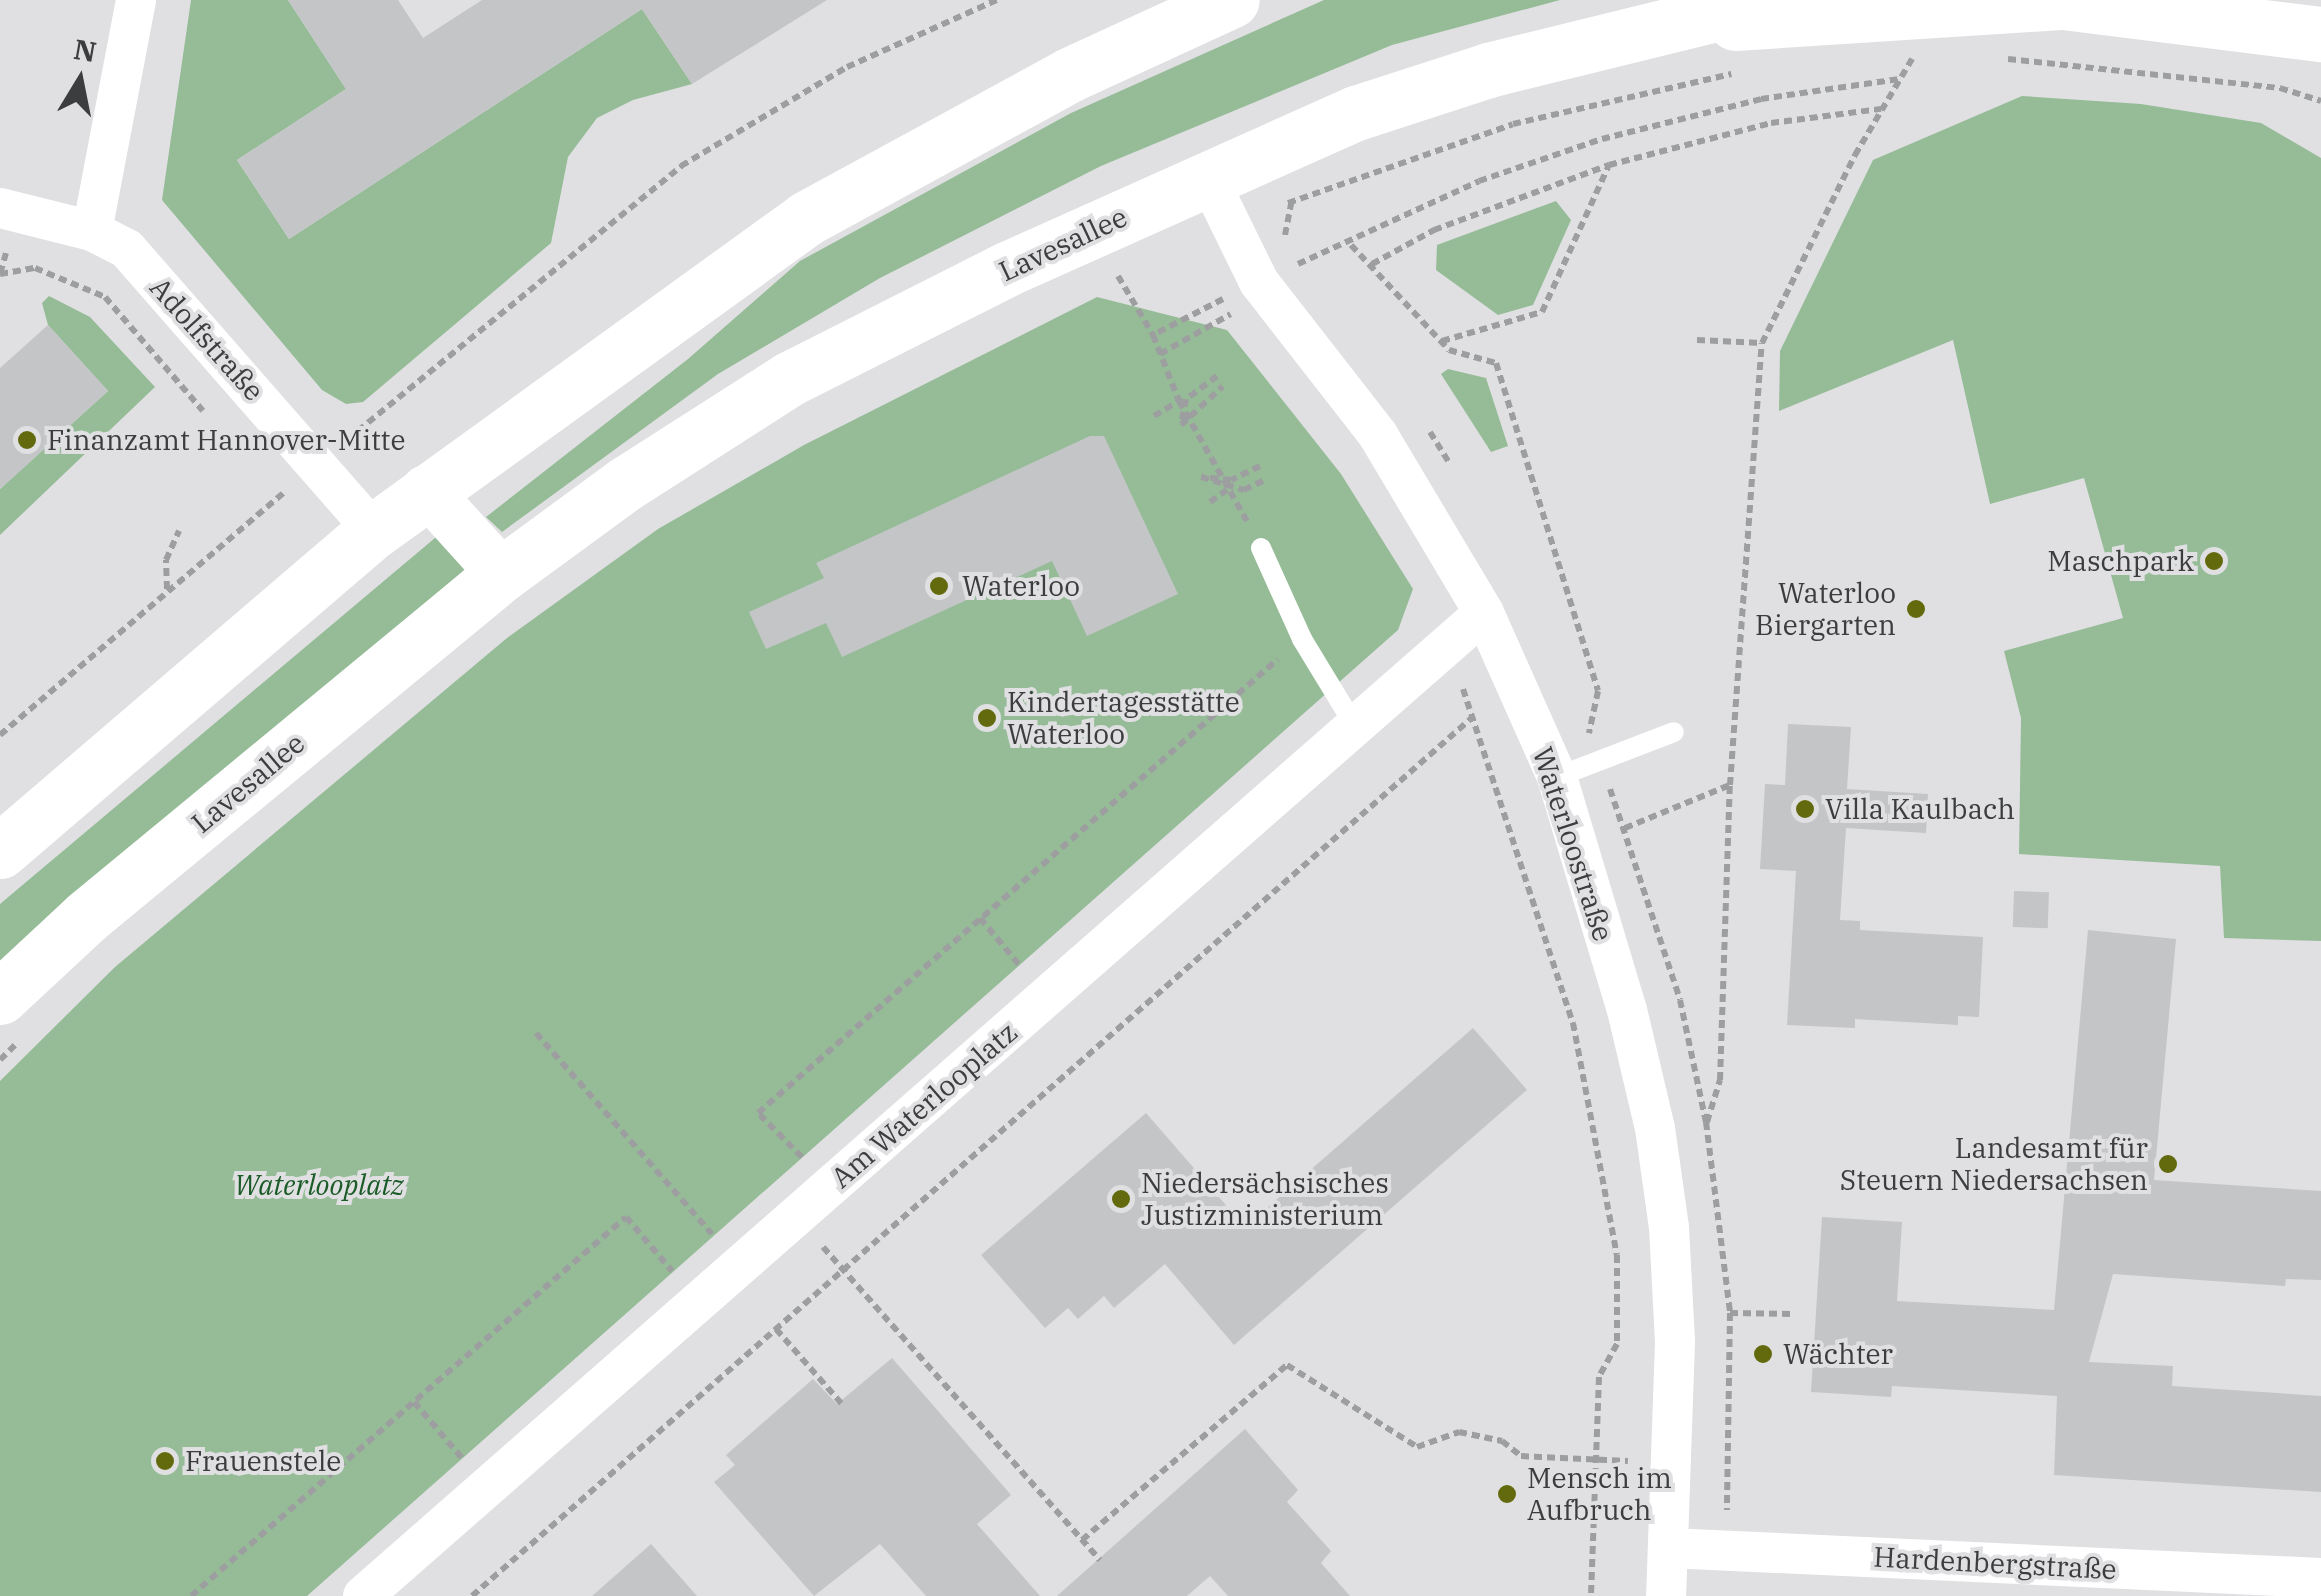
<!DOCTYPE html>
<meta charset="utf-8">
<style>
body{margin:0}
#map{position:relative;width:2321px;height:1596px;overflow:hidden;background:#e0e0e3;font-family:"IBM Plex Serif",serif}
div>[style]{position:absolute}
.green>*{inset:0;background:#95bc97}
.building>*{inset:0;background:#c4c5c7;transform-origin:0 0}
.path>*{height:6px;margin-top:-3px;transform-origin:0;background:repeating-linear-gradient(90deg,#9d9ea0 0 8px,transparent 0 13px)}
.service>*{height:20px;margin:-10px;padding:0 10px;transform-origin:10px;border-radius:10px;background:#fff}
.minor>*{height:40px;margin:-20px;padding:0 20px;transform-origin:20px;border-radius:20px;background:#fff}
.tertiary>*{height:50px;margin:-25px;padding:0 25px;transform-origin:25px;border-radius:25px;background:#fff}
.secondary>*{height:55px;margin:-27.5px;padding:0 27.5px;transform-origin:27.5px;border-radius:27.5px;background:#fff}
.dots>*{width:28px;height:28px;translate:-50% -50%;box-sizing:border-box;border:5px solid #e0e0e3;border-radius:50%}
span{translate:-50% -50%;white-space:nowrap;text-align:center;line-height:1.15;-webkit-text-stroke:8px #e0e0e3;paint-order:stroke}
.street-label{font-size:28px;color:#3c3d3e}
.poi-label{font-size:28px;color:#3c3d3e}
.left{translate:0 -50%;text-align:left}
.right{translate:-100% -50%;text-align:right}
.park-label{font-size:28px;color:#1b5b27;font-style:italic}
.north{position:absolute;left:30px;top:30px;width:100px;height:100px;-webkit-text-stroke:8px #e0e0e3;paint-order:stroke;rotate:10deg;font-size:28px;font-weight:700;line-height:40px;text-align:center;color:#3c3d3e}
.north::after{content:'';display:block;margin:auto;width:35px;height:45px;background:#3c3d3e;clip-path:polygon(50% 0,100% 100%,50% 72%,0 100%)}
</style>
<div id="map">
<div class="green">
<i style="clip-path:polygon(191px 0,288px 0,346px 89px,237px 160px,289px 239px,642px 9px,692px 84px,633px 100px,597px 118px,568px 157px,551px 243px,363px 402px,346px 404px,322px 390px,162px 200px)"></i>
<i style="clip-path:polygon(1324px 0,1560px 0,1392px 45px,1101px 166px,880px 278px,718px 374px,502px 532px,486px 517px,688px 359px,800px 261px,1071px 113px)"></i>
<i style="clip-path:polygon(2022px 96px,2141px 104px,2261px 123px,2321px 158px,2321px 941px,2224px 938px,2220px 866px,2019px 854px,2021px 718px,2004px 651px,2123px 618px,2084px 478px,1990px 504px,1953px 340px,1779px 411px,1780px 351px,1873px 160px)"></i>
<i style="clip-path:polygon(1556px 201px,1571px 220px,1533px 305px,1498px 315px,1436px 270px,1437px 245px)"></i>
<i style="clip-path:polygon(49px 296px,90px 317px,155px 387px,0 535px,0 489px,108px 391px,48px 325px,42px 303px)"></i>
<i style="clip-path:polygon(1097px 297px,1227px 330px,1341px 474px,1413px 589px,1398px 630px,307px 1596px,0 1596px,0 1081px,115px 967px,507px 638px,658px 529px,804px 445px)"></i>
<i style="clip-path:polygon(1448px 369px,1486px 378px,1508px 446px,1491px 452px,1441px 374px)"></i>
<i style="clip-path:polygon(448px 527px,477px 559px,0 968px,0 904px)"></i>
</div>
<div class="building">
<i style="clip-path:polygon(288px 0,398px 0,423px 38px,482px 0,827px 0,692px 84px,642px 9px,289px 239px,237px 160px,346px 89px)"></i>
<i style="clip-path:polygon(48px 325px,108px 391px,0 489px,0 368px)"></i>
<i style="clip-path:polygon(1090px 436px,1104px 436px,1178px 594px,1087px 636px,1052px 561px,842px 657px,826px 623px,766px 649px,749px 612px,824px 578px,816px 563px)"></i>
<i style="clip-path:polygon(1788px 724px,1851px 727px,1847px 789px,1928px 794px,1926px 833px,1846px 828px,1840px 920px,1860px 921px,1860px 930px,1983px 937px,1979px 1017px,1958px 1016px,1958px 1025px,1855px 1019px,1855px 1028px,1787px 1025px,1796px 871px,1760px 869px,1765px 784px,1785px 785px)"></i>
<i style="left:2014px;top:891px;width:35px;height:36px;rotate:2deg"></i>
<i style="clip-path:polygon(2088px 930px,2176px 939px,2154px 1180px,2321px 1191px,2321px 1280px,2286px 1279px,2285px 1286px,2113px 1274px,2089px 1362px,2173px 1366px,2172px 1386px,2321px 1396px,2321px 1492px,2054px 1475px,2057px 1396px,1892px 1386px,1891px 1397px,1811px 1392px,1822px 1217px,1902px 1222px,1897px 1301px,2054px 1310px)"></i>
<i style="clip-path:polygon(1473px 1028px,1527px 1090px,1234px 1345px,1165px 1264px,1114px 1308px,1104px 1296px,1078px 1319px,1068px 1308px,1045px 1328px,981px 1255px,1146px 1113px,1245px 1227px)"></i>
<i style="clip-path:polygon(892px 1358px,1011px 1495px,977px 1524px,1040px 1596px,926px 1596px,880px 1544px,814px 1596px,714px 1482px,735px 1465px,726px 1455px,813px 1379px,837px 1404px)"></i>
<i style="clip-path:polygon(1245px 1429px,1298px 1490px,1287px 1502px,1331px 1551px,1321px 1563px,1350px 1596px,1228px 1596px,1210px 1576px,1187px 1596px,1057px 1596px)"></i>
<i style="clip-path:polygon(651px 1544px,697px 1596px,592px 1596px)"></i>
</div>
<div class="path">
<i style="left:2008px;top:59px;width:274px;rotate:6.1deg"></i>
<i style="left:2280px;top:88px;width:43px;rotate:17.6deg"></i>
<i style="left:1288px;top:203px;width:238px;rotate:-19.3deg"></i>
<i style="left:1513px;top:124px;width:224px;rotate:-12.9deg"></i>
<i style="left:1285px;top:235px;width:33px;rotate:-79deg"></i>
<i style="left:1351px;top:245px;width:144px;rotate:47deg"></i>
<i style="left:1449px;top:350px;width:49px;rotate:15.5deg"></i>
<i style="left:1496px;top:363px;width:343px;rotate:72.7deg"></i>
<i style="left:1598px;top:691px;width:43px;rotate:102.1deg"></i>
<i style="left:6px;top:253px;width:22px;rotate:106deg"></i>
<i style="left:0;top:274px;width:36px;rotate:-10deg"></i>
<i style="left:35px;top:268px;width:76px;rotate:22.5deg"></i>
<i style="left:105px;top:297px;width:150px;rotate:49.3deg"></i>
<i style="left:1298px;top:264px;width:199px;rotate:-24.6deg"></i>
<i style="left:1479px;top:181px;width:130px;rotate:-18.9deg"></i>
<i style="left:1602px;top:139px;width:164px;rotate:-14.1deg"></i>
<i style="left:1761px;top:99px;width:140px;rotate:-8.2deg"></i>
<i style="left:1372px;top:264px;width:71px;rotate:-28.7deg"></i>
<i style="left:1434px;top:230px;width:187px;rotate:-20.4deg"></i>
<i style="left:1609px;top:165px;width:167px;rotate:-14.5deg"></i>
<i style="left:1771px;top:123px;width:111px;rotate:-7.3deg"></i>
<i style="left:1118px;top:276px;width:69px;rotate:59.3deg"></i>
<i style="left:1223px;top:299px;width:79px;rotate:152.8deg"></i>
<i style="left:1153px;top:335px;width:71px;rotate:68.5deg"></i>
<i style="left:1179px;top:401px;width:138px;rotate:60.5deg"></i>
<i style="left:1697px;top:340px;width:65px;rotate:2.6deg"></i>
<i style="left:1442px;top:341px;width:104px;rotate:-16.2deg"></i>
<i style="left:1542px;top:312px;width:159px;rotate:-65.5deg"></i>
<i style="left:1160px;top:354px;width:81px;rotate:-29.4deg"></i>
<i style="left:1217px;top:376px;width:39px;rotate:143deg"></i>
<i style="left:1186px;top:399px;width:26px;rotate:101deg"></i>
<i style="left:1181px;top:425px;width:57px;rotate:-42.9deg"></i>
<i style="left:1154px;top:416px;width:33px;rotate:-31deg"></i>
<i style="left:1430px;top:432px;width:38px;rotate:58deg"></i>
<i style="left:348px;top:439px;width:431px;rotate:-39.3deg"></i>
<i style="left:681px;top:166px;width:193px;rotate:-30.8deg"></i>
<i style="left:847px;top:67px;width:164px;rotate:-24.1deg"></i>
<i style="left:1260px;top:466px;width:32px;rotate:154deg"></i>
<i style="left:1231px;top:480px;width:30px;rotate:-174deg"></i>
<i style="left:1201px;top:477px;width:45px;rotate:16.8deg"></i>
<i style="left:1244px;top:490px;width:25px;rotate:-26deg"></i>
<i style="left:1210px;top:502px;width:27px;rotate:-36deg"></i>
<i style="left:167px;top:589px;width:29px;rotate:-92deg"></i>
<i style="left:166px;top:560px;width:32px;rotate:-66deg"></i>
<i style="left:1463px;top:689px;width:352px;rotate:71.8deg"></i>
<i style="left:1573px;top:1023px;width:236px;rotate:79.3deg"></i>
<i style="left:1617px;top:1255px;width:89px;rotate:90deg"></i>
<i style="left:1617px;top:1344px;width:38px;rotate:119deg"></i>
<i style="left:1599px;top:1377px;width:219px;rotate:92.1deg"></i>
<i style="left:0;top:735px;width:375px;rotate:-40.5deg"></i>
<i style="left:1610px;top:789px;width:222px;rotate:71.6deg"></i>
<i style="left:1680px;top:1000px;width:125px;rotate:78deg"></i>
<i style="left:1706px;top:1122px;width:193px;rotate:82.8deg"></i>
<i style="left:1730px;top:1313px;width:197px;rotate:90.9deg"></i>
<i style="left:1625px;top:828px;width:113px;rotate:-22.3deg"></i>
<i style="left:1730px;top:785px;width:443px;rotate:-85.9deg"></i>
<i style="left:1762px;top:343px;width:210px;rotate:-63.7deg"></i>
<i style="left:1855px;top:155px;width:112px;rotate:-59.3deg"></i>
<i style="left:980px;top:918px;width:64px;rotate:50.1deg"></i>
<i style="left:536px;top:1033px;width:267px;rotate:48.8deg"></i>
<i style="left:0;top:1060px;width:24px;rotate:-45deg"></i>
<i style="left:1707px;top:1122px;width:44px;rotate:-72.8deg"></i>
<i style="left:1720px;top:1080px;width:295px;rotate:-88.1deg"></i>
<i style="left:802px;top:1157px;width:62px;rotate:-135deg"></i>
<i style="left:758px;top:1113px;width:690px;rotate:-41.12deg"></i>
<i style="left:823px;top:1247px;width:418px;rotate:48.5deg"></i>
<i style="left:1730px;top:1313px;width:62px;rotate:0.9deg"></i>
<i style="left:776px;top:1329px;width:100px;rotate:48.7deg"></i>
<i style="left:414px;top:1402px;width:74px;rotate:49.4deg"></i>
<i style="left:1082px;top:1540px;width:270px;rotate:-40.5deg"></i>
<i style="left:1287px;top:1365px;width:154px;rotate:32.2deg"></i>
<i style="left:1417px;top:1447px;width:45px;rotate:-19.7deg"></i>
<i style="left:1459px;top:1432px;width:44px;rotate:11.8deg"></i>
<i style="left:1502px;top:1441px;width:24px;rotate:38deg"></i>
<i style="left:1521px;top:1456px;width:107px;rotate:2.7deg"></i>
<i style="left:191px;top:1596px;width:577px;rotate:-41.06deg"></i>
<i style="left:626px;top:1217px;width:71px;rotate:49.6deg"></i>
<i style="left:472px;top:1596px;width:1332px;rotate:-41.29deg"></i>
</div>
<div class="service">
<i style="left:1261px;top:548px;width:100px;rotate:65.7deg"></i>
<i style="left:1302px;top:639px;width:102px;rotate:58.7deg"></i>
<i style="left:1557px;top:777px;width:125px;rotate:-21deg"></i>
</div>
<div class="minor">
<i style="left:1208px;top:178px;width:116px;rotate:63.9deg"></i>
<i style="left:1259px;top:282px;width:194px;rotate:52.1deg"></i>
<i style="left:1378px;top:435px;width:207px;rotate:59.2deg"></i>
<i style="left:1484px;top:613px;width:180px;rotate:66deg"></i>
<i style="left:1557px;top:777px;width:243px;rotate:73.3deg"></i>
<i style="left:1627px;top:1010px;width:121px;rotate:76.7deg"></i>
<i style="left:1655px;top:1128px;width:100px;rotate:82deg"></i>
<i style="left:1669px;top:1227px;width:115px;rotate:87deg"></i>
<i style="left:1675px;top:1342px;width:254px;rotate:92deg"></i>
<i style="left:0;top:208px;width:95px;rotate:14deg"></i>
<i style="left:92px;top:231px;width:39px;rotate:27deg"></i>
<i style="left:127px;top:249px;width:375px;rotate:48.8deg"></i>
<i style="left:92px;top:231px;width:235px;rotate:-79.2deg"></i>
<i style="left:1668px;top:1548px;width:654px;rotate:2.63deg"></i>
<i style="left:363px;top:1596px;width:1491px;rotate:-41.25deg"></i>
</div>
<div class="tertiary">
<i style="left:426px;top:490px;width:113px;rotate:47.9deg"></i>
</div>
<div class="secondary">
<i style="left:1735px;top:23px;width:329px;rotate:-3.7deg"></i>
<i style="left:2063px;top:2px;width:260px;rotate:7.1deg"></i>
<i style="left:0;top:851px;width:492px;rotate:-40.6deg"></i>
<i style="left:374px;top:531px;width:534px;rotate:-35.86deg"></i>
<i style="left:807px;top:218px;width:298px;rotate:-28.6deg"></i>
<i style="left:1069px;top:75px;width:179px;rotate:-24.7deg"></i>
<i style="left:0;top:997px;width:117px;rotate:-42.9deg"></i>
<i style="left:86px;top:917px;width:539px;rotate:-39.51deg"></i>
<i style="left:502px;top:574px;width:152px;rotate:-36.2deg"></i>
<i style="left:625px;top:484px;width:195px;rotate:-32.6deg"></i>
<i style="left:789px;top:379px;width:246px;rotate:-26.8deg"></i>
<i style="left:1009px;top:268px;width:380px;rotate:-24.1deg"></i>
<i style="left:1356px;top:113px;width:139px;rotate:-18deg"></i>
<i style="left:1488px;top:70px;width:292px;rotate:-13.8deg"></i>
</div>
<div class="dots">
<i style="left:27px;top:440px;background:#636a0e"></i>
<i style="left:2214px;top:561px;background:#636a0e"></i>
<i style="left:939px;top:586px;background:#636a0e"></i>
<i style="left:1916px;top:609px;background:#636a0e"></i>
<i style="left:987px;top:718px;background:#636a0e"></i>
<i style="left:1805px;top:809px;background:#636a0e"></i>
<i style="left:2168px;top:1164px;background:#636a0e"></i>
<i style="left:1121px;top:1199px;background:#636a0e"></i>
<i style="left:1763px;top:1354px;background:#636a0e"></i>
<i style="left:165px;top:1461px;background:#636a0e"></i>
<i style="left:1507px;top:1494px;background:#636a0e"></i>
</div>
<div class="street-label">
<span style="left:1063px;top:244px;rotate:-25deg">Lavesallee</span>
<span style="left:207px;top:339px;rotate:48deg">Adolfstraße</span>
<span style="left:248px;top:783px;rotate:-40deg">Lavesallee</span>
<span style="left:1573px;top:844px;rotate:72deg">Waterloostraße</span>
<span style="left:924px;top:1105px;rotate:-41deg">Am Waterlooplatz</span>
<span style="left:1995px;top:1563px;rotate:3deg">Hardenbergstraße</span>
</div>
<div class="poi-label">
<span class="left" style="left:47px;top:440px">Finanzamt Hannover-Mitte</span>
<span class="right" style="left:2194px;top:561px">Maschpark</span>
<span class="left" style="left:962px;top:586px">Waterloo</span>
<span class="right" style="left:1896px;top:609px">Waterloo<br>Biergarten</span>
<span class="left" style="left:1007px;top:718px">Kindertagesstätte<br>Waterloo</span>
<span class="left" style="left:1825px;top:809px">Villa Kaulbach</span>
<span class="right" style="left:2148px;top:1164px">Landesamt für<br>Steuern Niedersachsen</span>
<span class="left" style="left:1141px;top:1199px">Niedersächsisches<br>Justizministerium</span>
<span class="left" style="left:1783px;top:1354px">Wächter</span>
<span class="left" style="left:185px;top:1461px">Frauenstele</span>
<span class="left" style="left:1527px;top:1494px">Mensch im<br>Aufbruch</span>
</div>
<div class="park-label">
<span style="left:319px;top:1185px">Waterlooplatz</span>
</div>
<div class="north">N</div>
</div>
